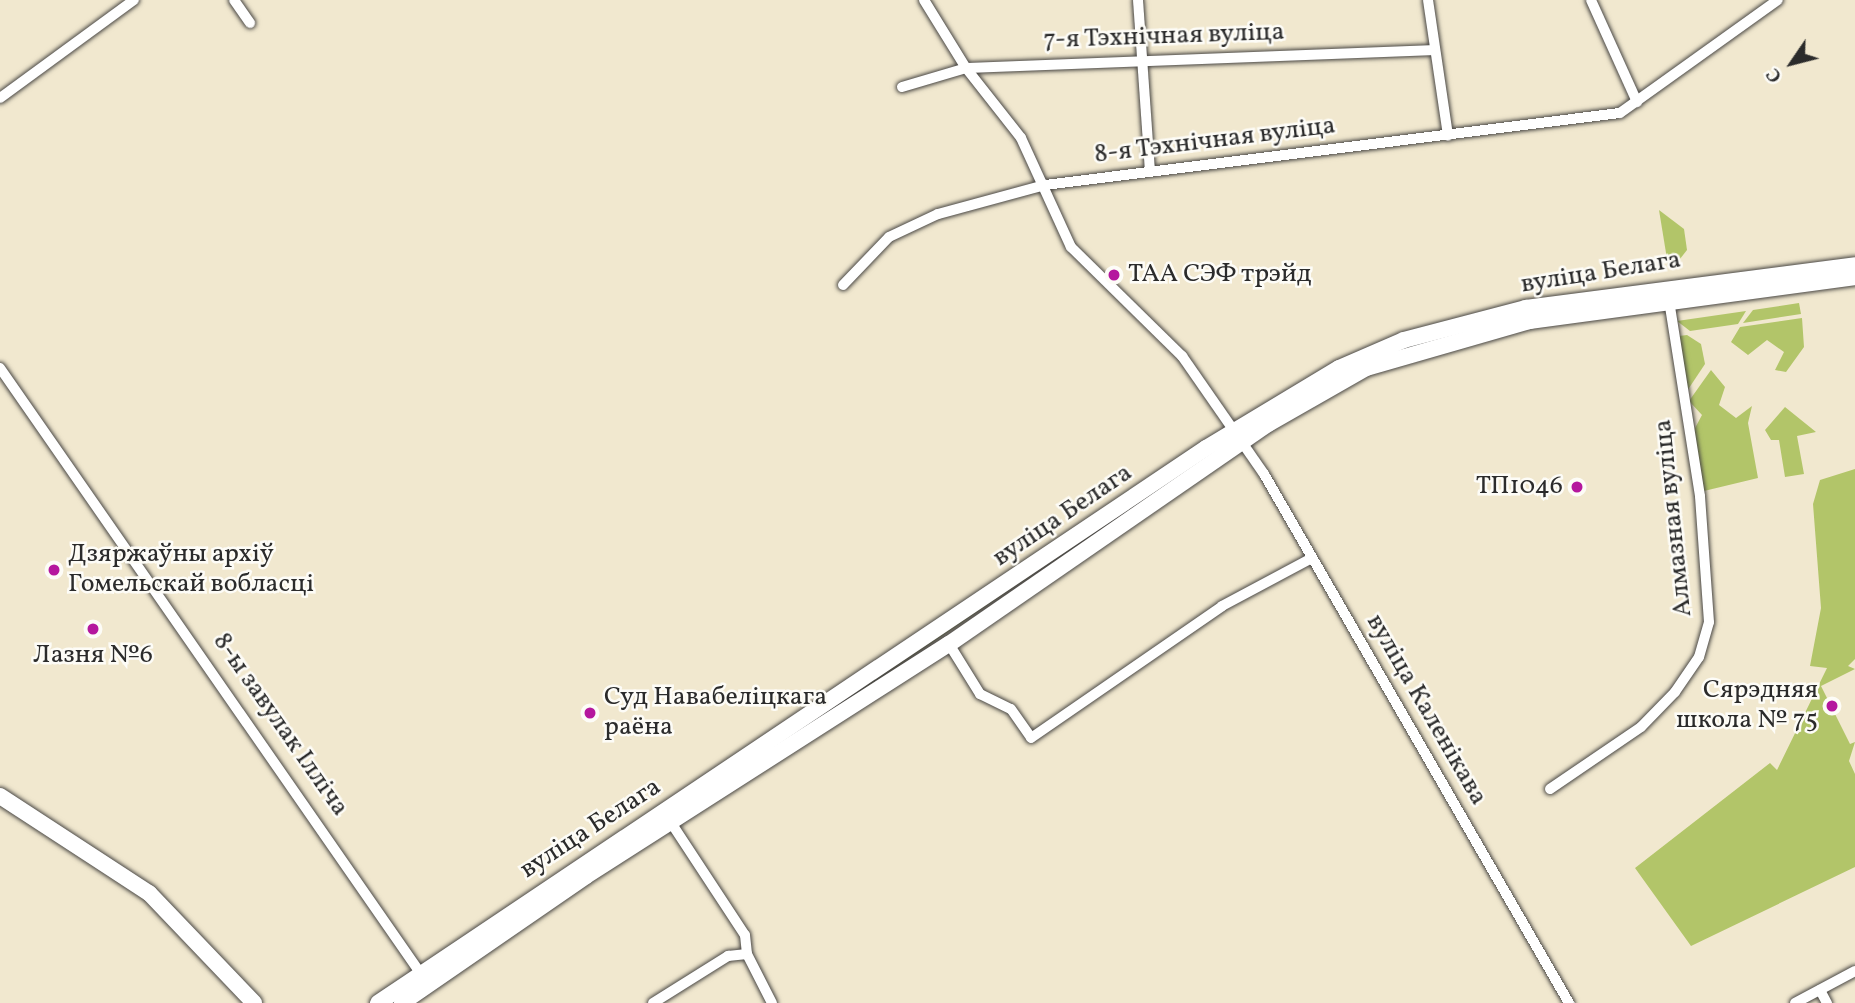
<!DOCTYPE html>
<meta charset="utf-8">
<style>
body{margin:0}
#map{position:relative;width:1855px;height:1003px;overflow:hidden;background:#f1e8cf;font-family:Vollkorn,serif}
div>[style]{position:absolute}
.green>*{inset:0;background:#b2c569}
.roads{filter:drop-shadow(0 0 2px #494744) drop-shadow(0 0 2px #494744)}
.street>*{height:10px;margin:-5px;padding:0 5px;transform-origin:5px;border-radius:5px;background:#fff}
.secondary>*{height:16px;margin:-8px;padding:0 8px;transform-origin:8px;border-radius:8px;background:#fff}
.dots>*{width:19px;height:19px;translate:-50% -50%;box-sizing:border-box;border:4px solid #fdfcf7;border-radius:50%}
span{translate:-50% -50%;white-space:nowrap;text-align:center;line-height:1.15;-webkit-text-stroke:5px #fdfcf7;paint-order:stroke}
.street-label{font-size:26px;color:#2b2b2b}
.poi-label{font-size:26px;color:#2b2b2b}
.left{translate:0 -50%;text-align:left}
.right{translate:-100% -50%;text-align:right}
.north{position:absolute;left:1757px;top:28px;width:70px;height:70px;-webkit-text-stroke:5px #fdfcf7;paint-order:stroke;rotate:235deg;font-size:19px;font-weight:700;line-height:28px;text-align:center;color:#2b2b2b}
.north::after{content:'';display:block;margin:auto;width:24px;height:32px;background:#2b2b2b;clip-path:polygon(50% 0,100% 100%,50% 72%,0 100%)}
</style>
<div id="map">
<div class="green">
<i style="clip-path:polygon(1659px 210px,1684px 229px,1687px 250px,1676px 264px,1668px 265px)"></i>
<i style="clip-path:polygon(1799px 303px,1801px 314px,1743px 323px,1753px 310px)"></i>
<i style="clip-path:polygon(1746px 311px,1738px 324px,1690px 331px,1677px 321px)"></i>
<i style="clip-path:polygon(1802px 318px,1804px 347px,1786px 372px,1775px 370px,1784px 352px,1767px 340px,1748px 355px,1731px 342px,1740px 327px)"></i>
<i style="clip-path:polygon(1687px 335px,1701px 344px,1705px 364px,1687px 391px,1679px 336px)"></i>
<i style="clip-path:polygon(1711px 370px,1725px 387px,1719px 405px,1736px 418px,1752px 406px,1748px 423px,1758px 478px,1704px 491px,1694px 430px,1702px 415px,1689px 401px)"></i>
<i style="clip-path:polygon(1785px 407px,1816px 432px,1797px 436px,1804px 474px,1785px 477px,1779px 440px,1771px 440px,1765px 430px)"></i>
<i style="clip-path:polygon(1855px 469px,1855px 659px,1848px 666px,1855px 669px,1821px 686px,1850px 744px,1855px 742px,1849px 761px,1855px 774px,1855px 867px,1691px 946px,1635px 868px,1770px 763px,1777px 770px,1827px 668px,1810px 666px,1821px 608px,1813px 504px,1820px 480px)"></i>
<i style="clip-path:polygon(1162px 487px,715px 790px,694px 796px)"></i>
</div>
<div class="roads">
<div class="street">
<i style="left:234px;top:0;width:28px;rotate:55deg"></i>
<i style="left:924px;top:0;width:80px;rotate:58.3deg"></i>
<i style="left:966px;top:68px;width:89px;rotate:51.8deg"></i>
<i style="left:1021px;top:138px;width:120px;rotate:65.4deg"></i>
<i style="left:1071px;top:247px;width:156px;rotate:44.5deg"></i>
<i style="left:1182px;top:356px;width:144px;rotate:55.2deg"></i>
<i style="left:1264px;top:474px;width:611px;rotate:60.03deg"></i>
<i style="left:1138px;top:0;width:172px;rotate:86deg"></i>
<i style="left:1428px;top:0;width:137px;rotate:81.6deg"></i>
<i style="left:1591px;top:0;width:112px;rotate:65.7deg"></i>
<i style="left:902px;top:87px;width:67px;rotate:-16.5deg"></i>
<i style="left:966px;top:68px;width:465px;rotate:-2.2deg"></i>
<i style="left:0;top:98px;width:166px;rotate:-36.2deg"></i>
<i style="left:843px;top:285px;width:66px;rotate:-46.2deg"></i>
<i style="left:889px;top:237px;width:54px;rotate:-25.1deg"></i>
<i style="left:938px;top:214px;width:111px;rotate:-15.2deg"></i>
<i style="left:1045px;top:185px;width:579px;rotate:-7.14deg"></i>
<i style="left:1620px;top:113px;width:194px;rotate:-35.6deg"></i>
<i style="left:0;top:368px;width:738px;rotate:55.21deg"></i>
<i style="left:949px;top:644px;width:59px;rotate:58.2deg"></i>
<i style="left:980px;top:694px;width:34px;rotate:26deg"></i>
<i style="left:1011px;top:709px;width:35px;rotate:55deg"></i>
<i style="left:1031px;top:738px;width:232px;rotate:-34.6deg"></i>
<i style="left:1222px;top:606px;width:102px;rotate:-28.1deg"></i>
<i style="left:1550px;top:789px;width:110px;rotate:-34.3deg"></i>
<i style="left:1641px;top:727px;width:49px;rotate:-45.8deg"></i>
<i style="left:1675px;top:692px;width:42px;rotate:-55.6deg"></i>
<i style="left:1699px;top:657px;width:36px;rotate:-74deg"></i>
<i style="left:1709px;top:622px;width:126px;rotate:-94.1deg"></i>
<i style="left:1700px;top:496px;width:198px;rotate:-99deg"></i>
<i style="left:668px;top:818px;width:140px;rotate:56.7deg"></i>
<i style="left:745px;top:935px;width:19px;rotate:84deg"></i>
<i style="left:1820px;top:990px;width:15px;rotate:62deg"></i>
<i style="left:653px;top:1003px;width:89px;rotate:-32.1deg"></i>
<i style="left:728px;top:956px;width:19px;rotate:-6deg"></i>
<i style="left:747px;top:954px;width:55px;rotate:63deg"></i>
<i style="left:1795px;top:1003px;width:68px;rotate:-28.1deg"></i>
</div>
<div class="secondary">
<i style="left:0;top:796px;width:178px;rotate:33.1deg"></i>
<i style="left:149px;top:893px;width:152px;rotate:46.3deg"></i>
<i style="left:378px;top:1003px;width:997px;rotate:-33.83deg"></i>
<i style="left:1206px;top:448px;width:155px;rotate:-31deg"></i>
<i style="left:1339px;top:368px;width:71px;rotate:-23.3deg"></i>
<i style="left:1404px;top:340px;width:126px;rotate:-14.7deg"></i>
<i style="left:1526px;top:308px;width:332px;rotate:-7.4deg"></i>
<i style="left:402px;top:1003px;width:224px;rotate:-34.6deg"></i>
<i style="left:586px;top:876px;width:431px;rotate:-32.6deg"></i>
<i style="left:949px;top:644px;width:388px;rotate:-34.6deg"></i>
<i style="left:1268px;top:424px;width:113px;rotate:-29.7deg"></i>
<i style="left:1366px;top:368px;width:171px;rotate:-16deg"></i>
<i style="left:1530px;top:321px;width:328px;rotate:-7.7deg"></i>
</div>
</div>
<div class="dots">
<i style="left:1114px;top:275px;background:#b5179e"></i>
<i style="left:1577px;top:487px;background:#b5179e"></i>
<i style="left:54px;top:570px;background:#b5179e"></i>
<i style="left:93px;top:629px;background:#b5179e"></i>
<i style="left:1832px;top:706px;background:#b5179e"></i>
<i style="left:590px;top:713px;background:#b5179e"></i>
</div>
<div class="street-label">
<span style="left:1164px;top:37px;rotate:-2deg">7-я Тэхнічная вуліца</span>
<span style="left:1215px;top:141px;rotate:-7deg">8-я Тэхнічная вуліца</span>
<span style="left:1601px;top:273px;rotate:-9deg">вуліца Белага</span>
<span style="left:1063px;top:516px;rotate:-34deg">вуліца Белага</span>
<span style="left:1674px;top:518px;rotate:-96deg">Алмазная вуліца</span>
<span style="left:1426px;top:710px;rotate:60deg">вуліца Каленікава</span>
<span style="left:280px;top:725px;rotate:55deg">8-ы завулак Ілліча</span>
<span style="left:591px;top:829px;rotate:-33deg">вуліца Белага</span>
</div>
<div class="poi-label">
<span class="left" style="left:1128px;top:275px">ТАА СЭФ трэйд</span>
<span class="right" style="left:1563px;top:487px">ТП1046</span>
<span class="left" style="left:68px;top:570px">Дзяржаўны архіў<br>Гомельскай вобласці</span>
<span style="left:93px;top:656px">Лазня №6</span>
<span class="right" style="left:1818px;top:706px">Сярэдняя<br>школа № 75</span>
<span class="left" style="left:604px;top:713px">Суд Навабеліцкага<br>раёна</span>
</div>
<div class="north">С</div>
</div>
